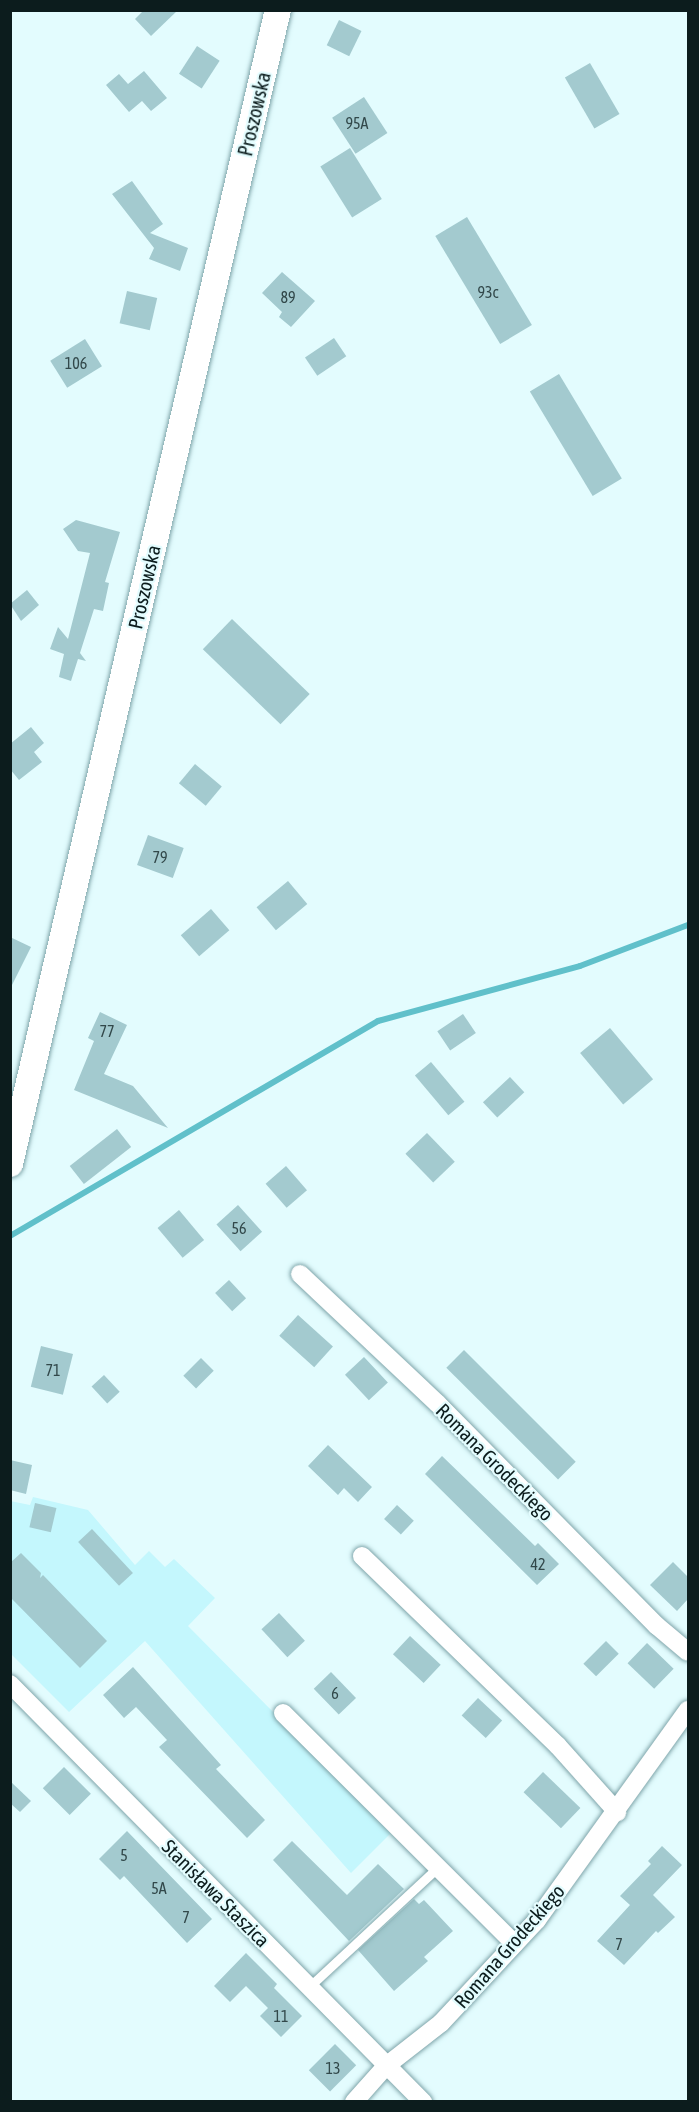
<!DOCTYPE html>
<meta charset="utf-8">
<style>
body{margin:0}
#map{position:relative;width:699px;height:2112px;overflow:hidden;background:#e3fcfe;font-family:"Asap Condensed",sans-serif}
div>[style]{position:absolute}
.built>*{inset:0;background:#c4f7fd}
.stream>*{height:6px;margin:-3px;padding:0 3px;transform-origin:3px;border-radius:3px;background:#60c0ca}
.building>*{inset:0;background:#a3cacf;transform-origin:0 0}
.roads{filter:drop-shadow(0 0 2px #7fa5aa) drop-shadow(0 0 2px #7fa5aa)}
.service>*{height:9px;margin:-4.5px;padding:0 4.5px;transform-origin:4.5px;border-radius:4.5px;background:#fff}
.minor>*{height:18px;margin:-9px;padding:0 9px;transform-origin:9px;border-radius:9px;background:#fff}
.secondary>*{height:26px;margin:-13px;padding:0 13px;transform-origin:13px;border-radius:13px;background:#fff}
span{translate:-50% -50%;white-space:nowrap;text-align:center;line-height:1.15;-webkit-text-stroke:4.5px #e3fcfe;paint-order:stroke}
.number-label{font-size:16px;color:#32484a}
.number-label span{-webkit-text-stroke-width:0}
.street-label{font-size:20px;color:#0c1c1d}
.frame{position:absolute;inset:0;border:12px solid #0c1c1d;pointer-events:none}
</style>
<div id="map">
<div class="built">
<i style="clip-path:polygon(33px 1497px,88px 1510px,135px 1565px,149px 1551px,165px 1567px,174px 1559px,215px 1598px,188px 1626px,392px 1832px,351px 1873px,145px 1641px,69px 1712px,11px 1654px,10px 1501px,30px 1505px)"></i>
</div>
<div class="stream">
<i style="left:10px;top:1236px;width:426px;rotate:-30.3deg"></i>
<i style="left:378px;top:1021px;width:209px;rotate:-15.2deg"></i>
<i style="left:580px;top:966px;width:116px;rotate:-20.8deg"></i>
</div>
<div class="building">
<i style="clip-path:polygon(144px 10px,178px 10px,151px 36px,135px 19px)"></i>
<i style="left:339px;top:20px;width:25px;height:28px;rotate:26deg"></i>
<i style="left:197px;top:46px;width:27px;height:33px;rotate:33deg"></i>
<i style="left:590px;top:63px;width:59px;height:29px;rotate:60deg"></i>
<i style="clip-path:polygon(144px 71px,167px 98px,151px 111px,142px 101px,129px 112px,106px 85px,119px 74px,128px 84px)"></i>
<i style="left:364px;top:97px;width:43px;height:38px;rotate:57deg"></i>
<i style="left:350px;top:148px;width:60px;height:35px;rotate:58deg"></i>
<i style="clip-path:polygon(132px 181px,163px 224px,150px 233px,188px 248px,180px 271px,149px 259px,154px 248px,112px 194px)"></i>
<i style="left:467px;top:217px;width:126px;height:37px;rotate:59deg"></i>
<i style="clip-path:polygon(282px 272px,315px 301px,291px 327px,279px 317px,282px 312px,262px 293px)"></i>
<i style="left:127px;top:291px;width:31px;height:33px;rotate:13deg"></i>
<i style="left:334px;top:338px;width:22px;height:35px;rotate:56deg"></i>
<i style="left:85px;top:339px;width:32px;height:41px;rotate:58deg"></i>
<i style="left:559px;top:374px;width:122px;height:34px;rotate:59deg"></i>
<i style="clip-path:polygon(76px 520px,120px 532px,105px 582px,109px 583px,103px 611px,94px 609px,80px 653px,86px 661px,78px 659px,71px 681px,59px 677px,64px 654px,50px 649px,58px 627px,68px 639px,90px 553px,78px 551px,63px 529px)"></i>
<i style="clip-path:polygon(27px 590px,39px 605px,21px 621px,10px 604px)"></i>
<i style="left:232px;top:619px;width:108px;height:42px;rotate:44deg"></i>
<i style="clip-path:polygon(31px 727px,44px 743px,34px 752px,42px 762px,19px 780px,10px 769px,10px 744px)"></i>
<i style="left:195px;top:764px;width:35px;height:25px;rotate:40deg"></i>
<i style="left:148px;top:835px;width:38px;height:32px;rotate:20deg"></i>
<i style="left:288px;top:881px;width:30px;height:41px;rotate:50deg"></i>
<i style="left:211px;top:909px;width:28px;height:40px;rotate:49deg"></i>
<i style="clip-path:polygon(10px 937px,31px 947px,10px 989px)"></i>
<i style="clip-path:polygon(100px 1012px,127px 1025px,104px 1074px,133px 1086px,168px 1128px,74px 1090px,94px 1041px,88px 1038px)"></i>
<i style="left:463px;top:1014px;width:23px;height:31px;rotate:56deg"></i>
<i style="left:610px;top:1028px;width:67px;height:39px;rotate:50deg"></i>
<i style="left:431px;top:1062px;width:52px;height:21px;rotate:50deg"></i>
<i style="left:510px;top:1077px;width:21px;height:37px;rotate:47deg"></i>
<i style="left:117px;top:1129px;width:23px;height:60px;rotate:52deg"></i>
<i style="left:427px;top:1133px;width:40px;height:30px;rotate:46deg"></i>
<i style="left:286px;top:1166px;width:32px;height:27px;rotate:49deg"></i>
<i style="left:238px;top:1205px;width:36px;height:29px;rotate:48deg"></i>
<i style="left:179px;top:1210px;width:39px;height:28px;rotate:50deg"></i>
<i style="left:229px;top:1280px;width:25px;height:19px;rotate:47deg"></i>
<i style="left:298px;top:1315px;width:47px;height:28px;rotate:42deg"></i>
<i style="left:41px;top:1346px;width:33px;height:42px;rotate:14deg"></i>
<i style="left:464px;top:1350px;width:158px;height:25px;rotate:45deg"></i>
<i style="left:364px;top:1357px;width:35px;height:26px;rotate:47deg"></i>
<i style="left:201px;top:1358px;width:18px;height:25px;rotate:45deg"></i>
<i style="left:104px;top:1375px;width:23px;height:17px;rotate:47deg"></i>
<i style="clip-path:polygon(328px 1445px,372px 1487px,358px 1502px,344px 1488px,338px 1495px,308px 1466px)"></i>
<i style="clip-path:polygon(442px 1456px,535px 1546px,538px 1543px,559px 1564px,537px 1585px,425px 1474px)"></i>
<i style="clip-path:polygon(10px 1460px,32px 1465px,26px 1494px,10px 1490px)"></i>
<i style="left:35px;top:1503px;width:22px;height:25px;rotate:13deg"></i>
<i style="left:397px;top:1505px;width:23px;height:19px;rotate:43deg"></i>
<i style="left:92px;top:1529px;width:60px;height:19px;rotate:47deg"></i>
<i style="clip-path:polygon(21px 1553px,41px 1573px,40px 1578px,43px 1575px,107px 1641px,80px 1668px,10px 1597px,10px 1563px)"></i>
<i style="clip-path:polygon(673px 1562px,688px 1577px,688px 1599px,677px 1611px,650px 1585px)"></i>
<i style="left:279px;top:1613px;width:38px;height:24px;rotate:47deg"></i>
<i style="left:410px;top:1636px;width:42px;height:25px;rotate:43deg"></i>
<i style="left:606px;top:1641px;width:18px;height:32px;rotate:45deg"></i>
<i style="left:647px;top:1643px;width:37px;height:28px;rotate:44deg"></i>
<i style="clip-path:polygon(133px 1667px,221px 1765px,216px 1769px,265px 1820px,247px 1838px,159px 1747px,167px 1740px,136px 1707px,124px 1718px,103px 1695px)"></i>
<i style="left:331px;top:1672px;width:36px;height:24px;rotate:46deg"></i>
<i style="left:478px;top:1698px;width:33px;height:24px;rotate:43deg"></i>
<i style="left:64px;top:1767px;width:38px;height:30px;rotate:45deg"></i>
<i style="left:543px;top:1772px;width:52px;height:28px;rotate:44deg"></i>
<i style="clip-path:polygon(10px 1781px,31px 1801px,20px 1812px,10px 1803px)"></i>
<i style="clip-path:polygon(127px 1831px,212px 1919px,187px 1943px,124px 1876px,120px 1880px,99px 1859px)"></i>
<i style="clip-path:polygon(292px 1841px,347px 1895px,378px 1864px,404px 1889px,349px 1941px,273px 1860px)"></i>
<i style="clip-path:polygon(662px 1846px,682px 1865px,653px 1895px,675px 1917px,658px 1933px,656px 1931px,624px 1965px,597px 1941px,630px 1905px,620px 1896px,651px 1864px,648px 1861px)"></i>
<i style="clip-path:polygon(414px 1899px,419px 1904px,424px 1900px,453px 1931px,424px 1957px,428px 1961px,394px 1991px,358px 1950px)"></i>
<i style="clip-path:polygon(246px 1953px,277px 1984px,274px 1988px,302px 2016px,281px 2037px,260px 2016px,268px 2008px,246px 1986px,230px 2002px,214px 1986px)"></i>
<i style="left:335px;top:2044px;width:30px;height:37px;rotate:45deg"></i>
</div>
<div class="roads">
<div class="service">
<i style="left:309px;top:1987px;width:176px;rotate:-42.9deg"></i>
</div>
<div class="minor">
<i style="left:300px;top:1274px;width:188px;rotate:43.3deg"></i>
<i style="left:437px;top:1403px;width:313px;rotate:45.4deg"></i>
<i style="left:657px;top:1626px;width:40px;rotate:40deg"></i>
<i style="left:362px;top:1556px;width:273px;rotate:44.1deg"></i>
<i style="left:558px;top:1746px;width:89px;rotate:48.2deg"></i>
<i style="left:10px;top:1684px;width:588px;rotate:45.34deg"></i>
<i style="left:283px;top:1713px;width:327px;rotate:44.9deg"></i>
<i style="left:354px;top:2102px;width:48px;rotate:-48.4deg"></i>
<i style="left:386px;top:2066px;width:70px;rotate:-38deg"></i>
<i style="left:441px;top:2023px;width:141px;rotate:-47deg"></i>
<i style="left:537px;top:1920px;width:259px;rotate:-54.3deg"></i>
</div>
<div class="secondary">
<i style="left:10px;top:1164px;width:1185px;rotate:-76.93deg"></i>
</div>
</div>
<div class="number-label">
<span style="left:357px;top:123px">95A</span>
<span style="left:488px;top:292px">93c</span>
<span style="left:288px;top:297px">89</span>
<span style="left:76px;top:363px">106</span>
<span style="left:160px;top:857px">79</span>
<span style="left:107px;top:1031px">77</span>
<span style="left:239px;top:1228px">56</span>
<span style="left:53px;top:1370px">71</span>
<span style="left:538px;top:1564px">42</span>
<span style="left:335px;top:1693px">6</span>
<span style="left:124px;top:1855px">5</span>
<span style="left:159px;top:1888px">5A</span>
<span style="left:186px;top:1917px">7</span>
<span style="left:619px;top:1944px">7</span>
<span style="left:281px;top:2016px">11</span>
<span style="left:333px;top:2068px">13</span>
</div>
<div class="street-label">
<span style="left:254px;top:114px;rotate:-77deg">Proszowska</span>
<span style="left:144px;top:587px;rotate:-77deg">Proszowska</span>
<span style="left:495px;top:1462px;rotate:45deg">Romana Grodeckiego</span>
<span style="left:216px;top:1893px;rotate:45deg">Stanisława Staszica</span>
<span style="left:509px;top:1946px;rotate:-49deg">Romana Grodeckiego</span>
</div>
<div class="frame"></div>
</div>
